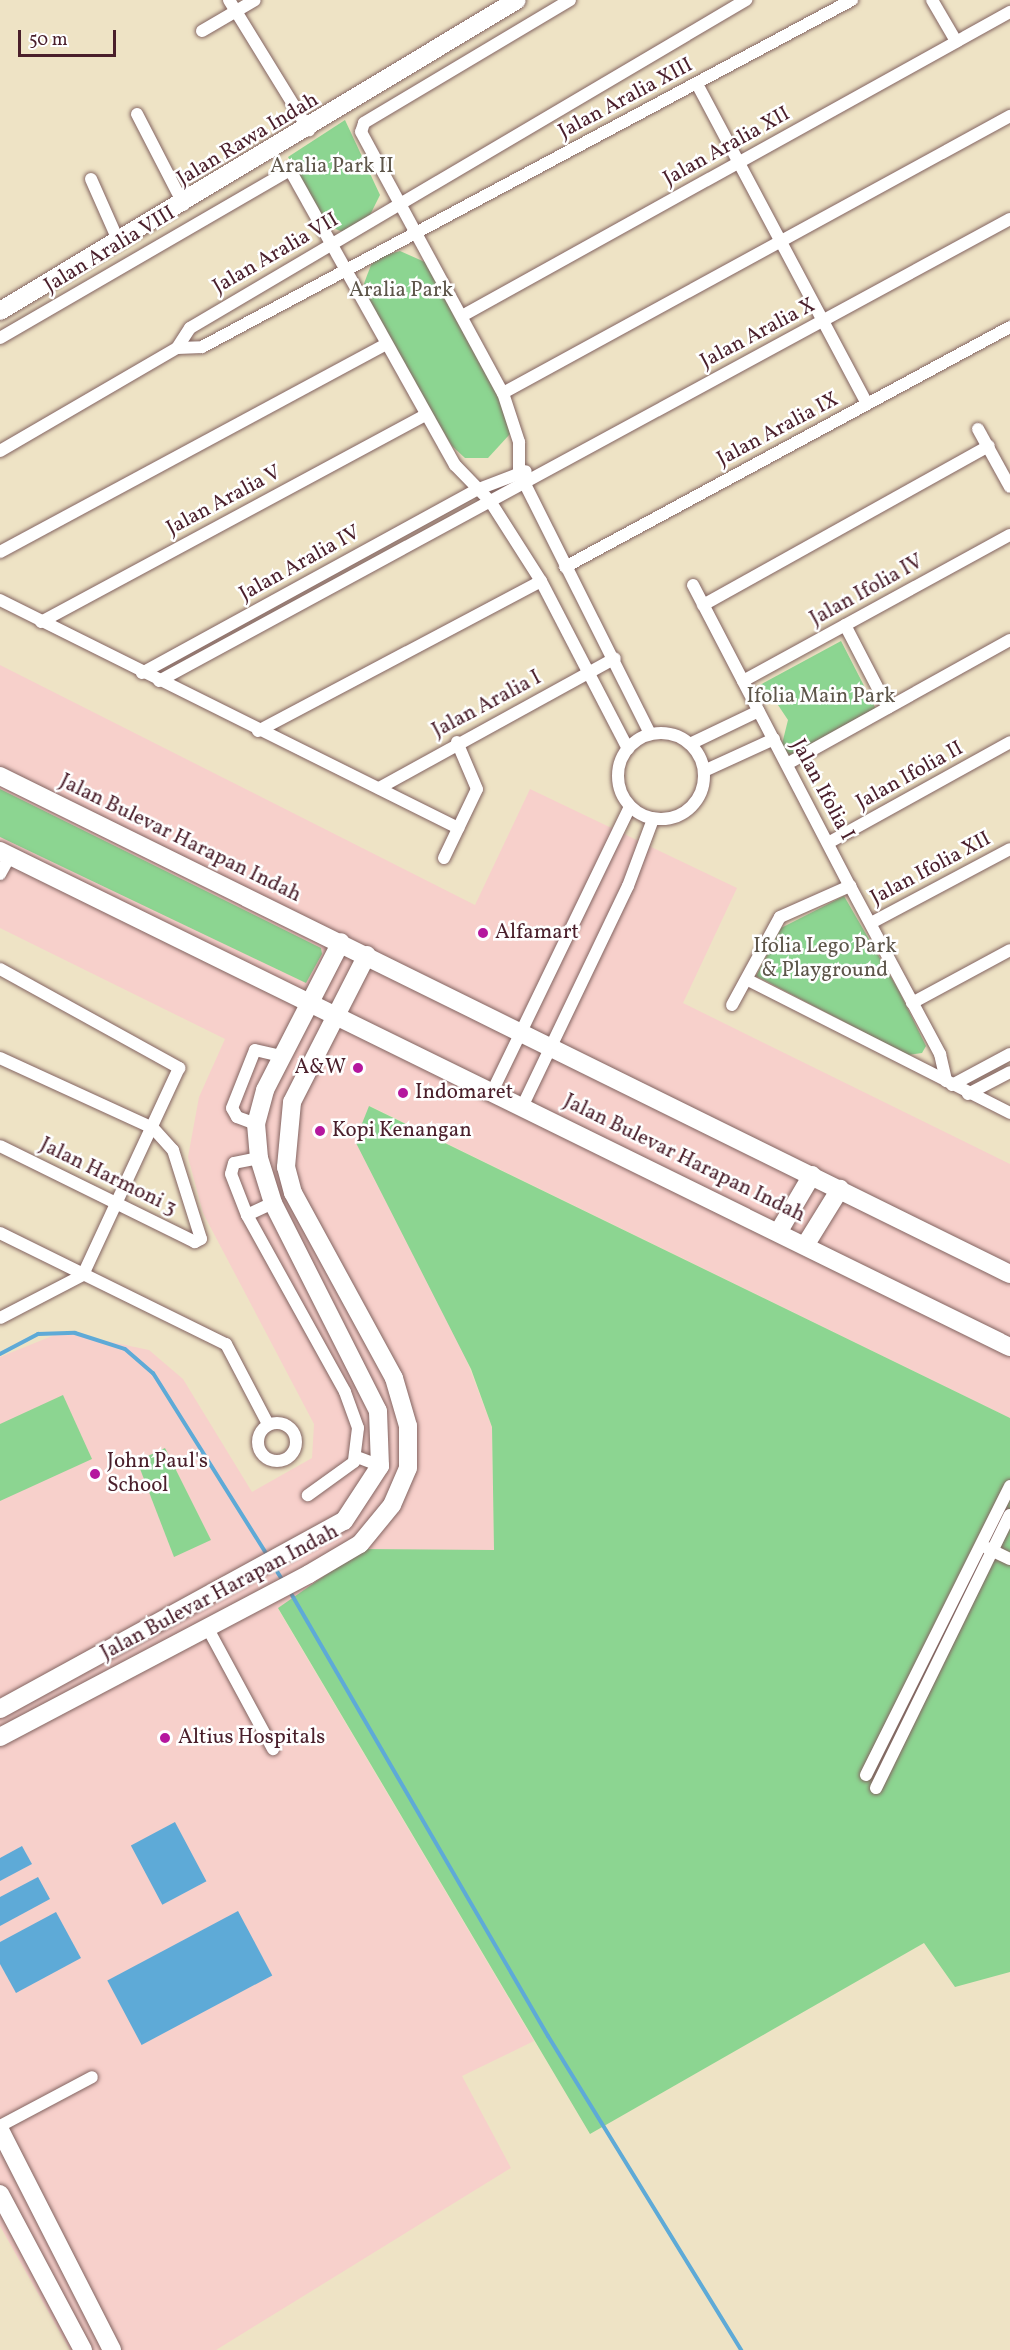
<!DOCTYPE html>
<style>
body{margin:0}
#map{position:relative;width:1010px;height:2350px;overflow:hidden;background:#eee3c5;font-family:Vollkorn,serif}
div>[style]{position:absolute}
.built>*{inset:0;background:#f7d0cb}
.green>*{inset:0;background:#8cd591}
.water>*{inset:0;background:#5eaad7;transform-origin:0 0}
.stream>*{height:4px;margin:-2px;padding:0 2px;transform-origin:2px;border-radius:2px;background:#5eaad7}
.roads{filter:drop-shadow(0 0 2px #836461) drop-shadow(0 0 2px #836461)}
.street>*{height:12px;margin:-6px;padding:0 6px;transform-origin:6px;border-radius:6px;background:#fff}
.street>.ring{margin:-6px;padding:0;box-sizing:content-box;background:none;border:12px solid #fff;border-radius:50%}
.secondary>*{height:18px;margin:-9px;padding:0 9px;transform-origin:9px;border-radius:9px;background:#fff}
.dots>*{width:16px;height:16px;translate:-50% -50%;box-sizing:border-box;border:3px solid #fff;border-radius:50%}
span{translate:-50% -50%;white-space:nowrap;text-align:center;line-height:1.15;-webkit-text-stroke:5px #fff;paint-order:stroke}
.street-label{font-size:21px;color:#4a1f2b}
.park-label{font-size:21px;color:#5e564a}
.poi-label{font-size:21px;color:#4a1f2b}
.left{translate:0 -50%;text-align:left}
.right{translate:-100% -50%;text-align:right}
.scale{position:absolute;left:18px;top:30px;width:98px;height:27px;box-sizing:border-box;border:3px solid #4a1f2b;border-top:0;padding-left:8px;font-size:18px;line-height:21px;white-space:nowrap;color:#4a1f2b;-webkit-text-stroke:4px #fff;paint-order:stroke}
</style>
<div id="map">
<div class="built">
<i style="clip-path:polygon(0 665px,475px 905px,530px 789px,737px 888px,683px 1003px,1010px 1164px,1010px 1418px,370px 1106px,492px 1427px,494px 1550px,433px 1552px,278px 1609px,534px 2041px,462px 2076px,511px 2168px,216px 2350px,70px 2350px,0 2226px,0 1357px,62px 1332px,149px 1350px,183px 1379px,252px 1492px,312px 1458px,314px 1424px,203px 1213px,188px 1157px,199px 1097px,225px 1039px,0 928px)"></i>
</div>
<div class="green">
<i style="clip-path:polygon(345px 120px,380px 195px,369px 217px,343px 232px,328px 226px,288px 157px)"></i>
<i style="clip-path:polygon(400px 251px,427px 263px,507px 407px,510px 434px,488px 458px,465px 458px,452px 446px,360px 294px,371px 265px,379px 257px)"></i>
<i style="clip-path:polygon(841px 641px,877px 711px,791px 759px,782px 744px,788px 720px,776px 702px,764px 702px,756px 687px)"></i>
<i style="clip-path:polygon(0 789px,321px 948px,322px 954px,306px 983px,0 837px)"></i>
<i style="clip-path:polygon(844px 896px,899px 991px,926px 1046px,922px 1053px,908px 1055px,756px 976px,781px 928px)"></i>
<i style="clip-path:polygon(369px 1106px,1010px 1418px,1010px 1972px,955px 1987px,924px 1943px,590px 2134px,278px 1608px,363px 1549px,494px 1550px,492px 1427px,471px 1369px,355px 1141px)"></i>
<i style="clip-path:polygon(63px 1395px,92px 1459px,0 1501px,0 1424px)"></i>
<i style="clip-path:polygon(165px 1448px,211px 1540px,174px 1557px,137px 1461px)"></i>
</div>
<div class="water">
<i style="left:175px;top:1822px;width:67px;height:50px;rotate:62deg"></i>
<i style="clip-path:polygon(22px 1846px,32px 1864px,0 1881px,0 1858px)"></i>
<i style="clip-path:polygon(38px 1877px,50px 1899px,0 1926px,0 1897px)"></i>
<i style="left:238px;top:1911px;width:73px;height:148px;rotate:62deg"></i>
<i style="clip-path:polygon(56px 1912px,81px 1958px,16px 1993px,0 1964px,0 1942px)"></i>
</div>
<div class="stream">
<i style="left:0;top:1354px;width:43px;rotate:-27.8deg"></i>
<i style="left:38px;top:1334px;width:37px;rotate:-2deg"></i>
<i style="left:75px;top:1333px;width:52px;rotate:17.7deg"></i>
<i style="left:125px;top:1349px;width:37px;rotate:41deg"></i>
<i style="left:153px;top:1373px;width:216px;rotate:57.9deg"></i>
<i style="left:273px;top:1565px;width:19px;rotate:58deg"></i>
<i style="left:289px;top:1590px;width:516px;rotate:59.86deg"></i>
<i style="left:548px;top:2036px;width:369px;rotate:58.4deg"></i>
</div>
<div class="roads">
<div class="street">
<i style="left:229px;top:0;width:153px;rotate:58.4deg"></i>
<i style="left:570px;top:0;width:240px;rotate:149.2deg"></i>
<i style="left:364px;top:123px;width:9px;rotate:108deg"></i>
<i style="left:361px;top:132px;width:297px;rotate:61.5deg"></i>
<i style="left:503px;top:393px;width:52px;rotate:71.9deg"></i>
<i style="left:519px;top:442px;width:30px;rotate:90deg"></i>
<i style="left:519px;top:472px;width:293px;rotate:63.4deg"></i>
<i style="left:932px;top:0;width:48px;rotate:59.7deg"></i>
<i style="left:202px;top:31px;width:61px;rotate:-30.3deg"></i>
<i style="left:697px;top:84px;width:362px;rotate:62deg"></i>
<i style="left:137px;top:114px;width:102px;rotate:62.7deg"></i>
<i style="left:91px;top:179px;width:67px;rotate:66.1deg"></i>
<i style="left:462px;top:316px;width:627px;rotate:-29.02deg"></i>
<i style="left:0;top:338px;width:335px;rotate:-30.1deg"></i>
<i style="left:290px;top:170px;width:338px;rotate:60.8deg"></i>
<i style="left:455px;top:465px;width:50px;rotate:45.8deg"></i>
<i style="left:490px;top:501px;width:95px;rotate:57.5deg"></i>
<i style="left:541px;top:581px;width:189px;rotate:62.6deg"></i>
<i style="left:177px;top:348px;width:24px;rotate:-57deg"></i>
<i style="left:190px;top:328px;width:646px;rotate:-30.54deg"></i>
<i style="left:503px;top:393px;width:578px;rotate:-28.65deg"></i>
<i style="left:978px;top:429px;width:66px;rotate:61.1deg"></i>
<i style="left:0;top:451px;width:205px;rotate:-30.2deg"></i>
<i style="left:177px;top:348px;width:25px;rotate:-2deg"></i>
<i style="left:202px;top:347px;width:737px;rotate:-28.1deg"></i>
<i style="left:0;top:552px;width:437px;rotate:-28.3deg"></i>
<i style="left:565px;top:567px;width:506px;rotate:-28.34deg"></i>
<i style="left:693px;top:585px;width:339px;rotate:62.5deg"></i>
<i style="left:0;top:600px;width:512px;rotate:26.46deg"></i>
<i style="left:703px;top:605px;width:327px;rotate:-29.1deg"></i>
<i style="left:41px;top:622px;width:436px;rotate:-28.3deg"></i>
<i style="left:845px;top:625px;width:93px;rotate:62.6deg"></i>
<i style="left:142px;top:673px;width:381px;rotate:-28.7deg"></i>
<i style="left:476px;top:490px;width:53px;rotate:-20.8deg"></i>
<i style="left:159px;top:681px;width:968px;rotate:-28.5deg"></i>
<i style="left:743px;top:681px;width:304px;rotate:-28.7deg"></i>
<i style="left:258px;top:731px;width:320px;rotate:-27.9deg"></i>
<i class="ring" style="left:618px;top:733px;width:74px;height:74px"></i>
<i style="left:690px;top:744px;width:76px;rotate:-25.6deg"></i>
<i style="left:787px;top:764px;width:255px;rotate:-29.1deg"></i>
<i style="left:704px;top:771px;width:77px;rotate:-24.6deg"></i>
<i style="left:379px;top:788px;width:269px;rotate:-28.8deg"></i>
<i style="left:828px;top:843px;width:208px;rotate:-29deg"></i>
<i style="left:444px;top:858px;width:76px;rotate:-64.4deg"></i>
<i style="left:477px;top:789px;width:51px;rotate:-113.1deg"></i>
<i style="left:0;top:874px;width:21px;rotate:-61deg"></i>
<i style="left:871px;top:923px;width:157px;rotate:-28deg"></i>
<i style="left:0;top:969px;width:205px;rotate:28.9deg"></i>
<i style="left:179px;top:1068px;width:228px;rotate:114.9deg"></i>
<i style="left:83px;top:1275px;width:93px;rotate:152.6deg"></i>
<i style="left:748px;top:980px;width:294px;rotate:26.9deg"></i>
<i style="left:912px;top:1003px;width:111px;rotate:-28.4deg"></i>
<i style="left:732px;top:1005px;width:100px;rotate:-61.4deg"></i>
<i style="left:780px;top:917px;width:77px;rotate:-23.9deg"></i>
<i style="left:850px;top:886px;width:191px;rotate:61.8deg"></i>
<i style="left:940px;top:1054px;width:28px;rotate:77deg"></i>
<i style="left:0;top:1058px;width:168px;rotate:24.6deg"></i>
<i style="left:153px;top:1128px;width:30px;rotate:48deg"></i>
<i style="left:173px;top:1150px;width:93px;rotate:72.5deg"></i>
<i style="left:201px;top:1239px;width:7px;rotate:153deg"></i>
<i style="left:195px;top:1242px;width:217px;rotate:-153.8deg"></i>
<i style="left:952px;top:1085px;width:66px;rotate:-28.1deg"></i>
<i style="left:493px;top:1090px;width:315px;rotate:-64.2deg"></i>
<i style="left:968px;top:1094px;width:47px;rotate:-27.6deg"></i>
<i style="left:523px;top:1105px;width:243px;rotate:-64.4deg"></i>
<i style="left:628px;top:886px;width:72px;rotate:-69.5deg"></i>
<i style="left:256px;top:1124px;width:20px;rotate:-160deg"></i>
<i style="left:237px;top:1117px;width:10px;rotate:-119deg"></i>
<i style="left:232px;top:1108px;width:62px;rotate:-68.4deg"></i>
<i style="left:255px;top:1050px;width:27px;rotate:13deg"></i>
<i style="left:259px;top:1158px;width:25px;rotate:169deg"></i>
<i style="left:234px;top:1163px;width:11px;rotate:105deg"></i>
<i style="left:231px;top:1174px;width:44px;rotate:68.7deg"></i>
<i style="left:247px;top:1215px;width:202px;rotate:61deg"></i>
<i style="left:345px;top:1392px;width:38px;rotate:70deg"></i>
<i style="left:358px;top:1428px;width:34px;rotate:97deg"></i>
<i style="left:354px;top:1462px;width:57px;rotate:144.3deg"></i>
<i style="left:247px;top:1215px;width:29px;rotate:-25deg"></i>
<i style="left:0;top:1233px;width:252px;rotate:26.2deg"></i>
<i style="left:226px;top:1344px;width:90px;rotate:62.3deg"></i>
<i class="ring" style="left:258px;top:1423px;width:26px;height:26px"></i>
<i style="left:357px;top:1457px;width:25px;rotate:21deg"></i>
<i style="left:987px;top:1548px;width:25px;rotate:26deg"></i>
<i style="left:207px;top:1627px;width:139px;rotate:61.6deg"></i>
<i style="left:866px;top:1775px;width:323px;rotate:-63.5deg"></i>
<i style="left:876px;top:1788px;width:304px;rotate:-63.9deg"></i>
<i style="left:0;top:2126px;width:104px;rotate:-28deg"></i>
</div>
<div class="secondary">
<i style="left:0;top:311px;width:603px;rotate:-31.03deg"></i>
<i style="left:0;top:776px;width:1126px;rotate:26.25deg"></i>
<i style="left:0;top:851px;width:1125px;rotate:26.16deg"></i>
<i style="left:779px;top:1231px;width:65px;rotate:-59.5deg"></i>
<i style="left:806px;top:1244px;width:65px;rotate:-58.3deg"></i>
<i style="left:0;top:1709px;width:392px;rotate:-28.7deg"></i>
<i style="left:344px;top:1521px;width:66px;rotate:-56.8deg"></i>
<i style="left:380px;top:1466px;width:55px;rotate:-92.1deg"></i>
<i style="left:378px;top:1411px;width:233px;rotate:-116.8deg"></i>
<i style="left:273px;top:1203px;width:47px;rotate:-107.3deg"></i>
<i style="left:259px;top:1158px;width:34px;rotate:-95deg"></i>
<i style="left:256px;top:1124px;width:35px;rotate:-75deg"></i>
<i style="left:265px;top:1090px;width:166px;rotate:-62.8deg"></i>
<i style="left:0;top:1737px;width:349px;rotate:-27.8deg"></i>
<i style="left:309px;top:1574px;width:59px;rotate:-30.5deg"></i>
<i style="left:360px;top:1544px;width:50px;rotate:-50.6deg"></i>
<i style="left:392px;top:1505px;width:40px;rotate:-66.6deg"></i>
<i style="left:408px;top:1468px;width:42px;rotate:-90deg"></i>
<i style="left:408px;top:1426px;width:50px;rotate:-106.3deg"></i>
<i style="left:394px;top:1378px;width:211px;rotate:-118.6deg"></i>
<i style="left:293px;top:1193px;width:27px;rotate:-105deg"></i>
<i style="left:286px;top:1167px;width:65px;rotate:-84.7deg"></i>
<i style="left:292px;top:1102px;width:165px;rotate:-63deg"></i>
<i style="left:0;top:2130px;width:247px;rotate:63deg"></i>
<i style="left:0;top:2194px;width:177px;rotate:62deg"></i>
</div>
</div>
<div class="dots">
<i style="left:483px;top:933px;background:#b5179e"></i>
<i style="left:358px;top:1068px;background:#b5179e"></i>
<i style="left:403px;top:1093px;background:#b5179e"></i>
<i style="left:320px;top:1131px;background:#b5179e"></i>
<i style="left:95px;top:1474px;background:#b5179e"></i>
<i style="left:165px;top:1738px;background:#b5179e"></i>
</div>
<div class="street-label">
<span style="left:626px;top:99px;rotate:-28deg">Jalan Aralia XIII</span>
<span style="left:248px;top:140px;rotate:-31deg">Jalan Rawa Indah</span>
<span style="left:727px;top:147px;rotate:-29deg">Jalan Aralia XII</span>
<span style="left:110px;top:250px;rotate:-31deg">Jalan Aralia VIII</span>
<span style="left:276px;top:254px;rotate:-30deg">Jalan Aralia VII</span>
<span style="left:758px;top:334px;rotate:-28deg">Jalan Aralia X</span>
<span style="left:778px;top:430px;rotate:-28deg">Jalan Aralia IX</span>
<span style="left:224px;top:501px;rotate:-28deg">Jalan Aralia V</span>
<span style="left:300px;top:564px;rotate:-29deg">Jalan Aralia IV</span>
<span style="left:867px;top:591px;rotate:-29deg">Jalan Ifolia IV</span>
<span style="left:487px;top:705px;rotate:-28deg">Jalan Aralia I</span>
<span style="left:910px;top:776px;rotate:-29deg">Jalan Ifolia II</span>
<span style="left:822px;top:790px;rotate:62deg">Jalan Ifolia I</span>
<span style="left:180px;top:839px;rotate:26deg">Jalan Bulevar Harapan Indah</span>
<span style="left:931px;top:869px;rotate:-28deg">Jalan Ifolia XII</span>
<span style="left:684px;top:1159px;rotate:26deg">Jalan Bulevar Harapan Indah</span>
<span style="left:108px;top:1177px;rotate:26deg">Jalan Harmoni 3</span>
<span style="left:220px;top:1593px;rotate:-28deg">Jalan Bulevar Harapan Indah</span>
</div>
<div class="park-label">
<span style="left:332px;top:167px">Aralia Park II</span>
<span style="left:401px;top:291px">Aralia Park</span>
<span style="left:821px;top:697px">Ifolia Main Park</span>
<span style="left:825px;top:959px">Ifolia Lego Park<br>&amp; Playground</span>
</div>
<div class="poi-label">
<span class="left" style="left:495px;top:933px">Alfamart</span>
<span class="right" style="left:346px;top:1068px">A&amp;W</span>
<span class="left" style="left:415px;top:1093px">Indomaret</span>
<span class="left" style="left:332px;top:1131px">Kopi Kenangan</span>
<span class="left" style="left:107px;top:1474px">John Paul's<br>School</span>
<span class="left" style="left:178px;top:1738px">Altius Hospitals</span>
</div>
<div class="scale">50 m</div>
</div>
